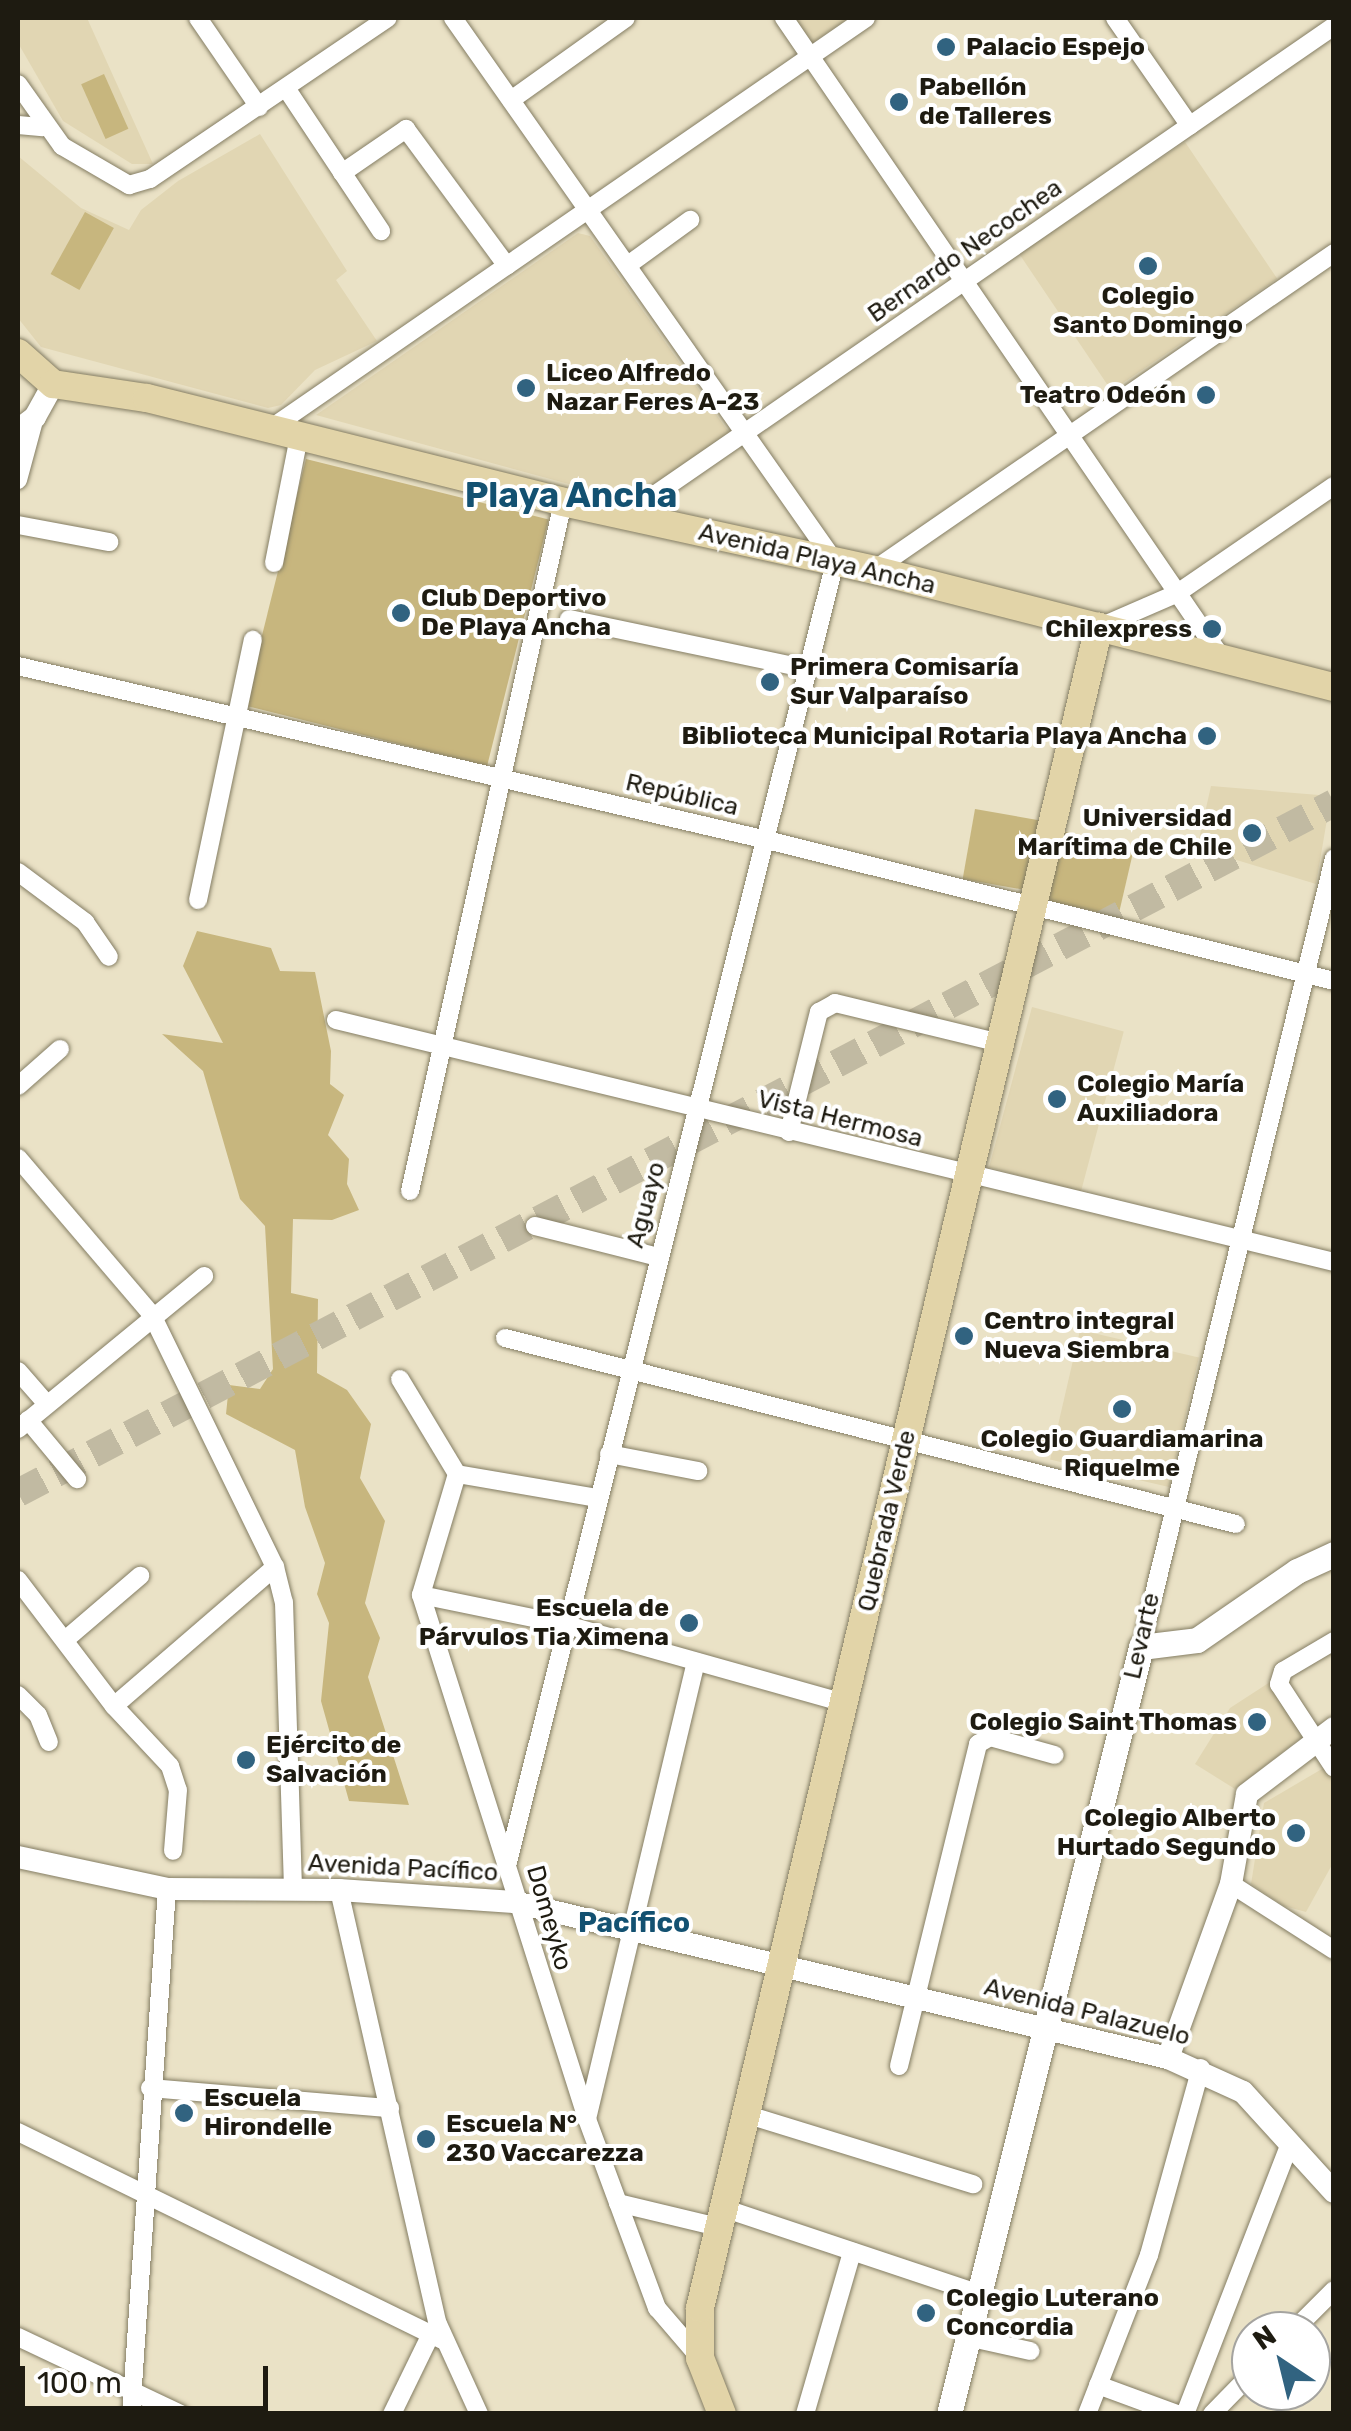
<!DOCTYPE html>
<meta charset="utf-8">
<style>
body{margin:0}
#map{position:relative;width:1351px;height:2431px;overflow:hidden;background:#eae2c6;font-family:Rubik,sans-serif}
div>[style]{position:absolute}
.built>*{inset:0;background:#e1d6b3;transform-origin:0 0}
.green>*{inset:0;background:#c7b67e;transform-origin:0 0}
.trunk-tunnel>*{height:28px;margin-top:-14px;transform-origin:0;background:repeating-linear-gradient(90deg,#c1baa2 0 28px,transparent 0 42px)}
.roads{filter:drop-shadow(0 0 2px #847d63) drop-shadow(0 0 2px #847d63)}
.minor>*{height:18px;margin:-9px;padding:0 9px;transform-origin:9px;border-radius:9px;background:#fff}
.tertiary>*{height:22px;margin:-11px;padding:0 11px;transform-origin:11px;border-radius:11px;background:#fff}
.secondary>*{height:25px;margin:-12.5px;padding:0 12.5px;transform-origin:12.5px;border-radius:12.5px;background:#fff}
.primary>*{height:28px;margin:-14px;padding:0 14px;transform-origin:14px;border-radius:14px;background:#e2d4a8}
.dots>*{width:28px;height:28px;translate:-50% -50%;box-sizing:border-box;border:5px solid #fff;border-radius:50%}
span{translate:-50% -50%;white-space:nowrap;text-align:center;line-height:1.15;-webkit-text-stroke:8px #fff;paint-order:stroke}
.poi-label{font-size:25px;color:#1e1b11;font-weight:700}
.left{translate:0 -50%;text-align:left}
.right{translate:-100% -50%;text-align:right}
.street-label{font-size:25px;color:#1e1b11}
.neighbourhood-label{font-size:28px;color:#135171;font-weight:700}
.district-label{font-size:35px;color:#135171;font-weight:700}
.frame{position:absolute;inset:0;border:20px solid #1e1b11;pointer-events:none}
.north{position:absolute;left:1231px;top:2311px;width:100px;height:100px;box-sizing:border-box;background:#fff;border:2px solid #a5a4a0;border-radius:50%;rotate:325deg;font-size:28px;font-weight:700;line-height:40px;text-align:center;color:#1e1b11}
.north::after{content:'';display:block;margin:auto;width:35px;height:45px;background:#316380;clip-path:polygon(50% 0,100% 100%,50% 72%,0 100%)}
.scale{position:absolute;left:20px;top:2366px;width:248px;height:45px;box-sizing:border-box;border:5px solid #1e1b11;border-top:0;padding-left:12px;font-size:30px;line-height:35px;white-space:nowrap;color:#1e1b11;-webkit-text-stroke:8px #fff;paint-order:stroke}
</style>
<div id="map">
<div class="built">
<i style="clip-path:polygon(18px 18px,87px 18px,153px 164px,132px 164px,63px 121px,18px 43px)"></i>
<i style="clip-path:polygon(794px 18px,849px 18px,812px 43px)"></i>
<i style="clip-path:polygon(260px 134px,347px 271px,336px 280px,377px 341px,315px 370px,281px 405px,268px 408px,41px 347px,18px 318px,18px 156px,81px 208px,129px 230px,141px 210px,178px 181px)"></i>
<i style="left:1185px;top:142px;width:165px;height:200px;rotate:56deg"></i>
<i style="clip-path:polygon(578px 233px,590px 236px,730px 434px,631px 501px,316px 415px)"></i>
<i style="clip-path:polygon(1211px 786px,1331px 796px,1316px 884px,1197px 848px)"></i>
<i style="left:1032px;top:1007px;width:95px;height:166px;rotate:15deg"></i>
<i style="left:1080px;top:1330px;width:122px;height:133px;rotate:13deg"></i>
<i style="clip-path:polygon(1273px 1680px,1302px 1737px,1235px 1789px,1195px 1764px,1230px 1708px)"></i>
<i style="clip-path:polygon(1327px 1766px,1333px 1775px,1333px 1863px,1306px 1912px,1284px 1906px,1251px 1884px,1264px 1803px)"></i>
</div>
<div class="green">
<i style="left:104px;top:74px;width:60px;height:25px;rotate:66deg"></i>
<i style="left:85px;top:212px;width:33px;height:71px;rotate:29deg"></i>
<i style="left:306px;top:459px;width:250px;height:254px;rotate:14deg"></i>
<i style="left:975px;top:809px;width:69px;height:71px;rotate:10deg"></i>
<i style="left:1062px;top:831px;width:74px;height:71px;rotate:13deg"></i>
<i style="clip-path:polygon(197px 931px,271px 948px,280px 971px,315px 972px,331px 1051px,330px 1084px,344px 1095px,328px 1135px,349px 1159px,347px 1184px,359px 1210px,332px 1220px,293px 1219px,291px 1293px,318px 1299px,317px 1373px,347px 1390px,371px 1424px,360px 1478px,385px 1521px,365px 1603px,380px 1638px,368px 1677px,409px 1805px,349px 1801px,321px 1701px,329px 1623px,317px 1594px,325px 1563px,305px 1507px,295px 1450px,226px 1414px,229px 1385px,260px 1389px,273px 1369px,265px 1226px,240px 1199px,203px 1071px,162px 1034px,223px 1043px,183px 966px)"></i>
</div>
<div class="trunk-tunnel">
<i style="left:18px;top:1493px;width:1486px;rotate:-27.67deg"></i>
</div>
<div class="roads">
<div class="minor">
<i style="left:198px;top:18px;width:108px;rotate:55.6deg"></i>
<i style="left:453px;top:18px;width:665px;rotate:54.92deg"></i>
<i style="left:835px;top:562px;width:1340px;rotate:104.12deg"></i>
<i style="left:784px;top:18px;width:779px;rotate:55.62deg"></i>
<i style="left:1115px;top:18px;width:131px;rotate:55.2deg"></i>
<i style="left:18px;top:84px;width:76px;rotate:54.6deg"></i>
<i style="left:62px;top:146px;width:78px;rotate:30.2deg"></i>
<i style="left:129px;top:185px;width:22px;rotate:-16deg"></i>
<i style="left:150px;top:179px;width:287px;rotate:-34.1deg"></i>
<i style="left:286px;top:88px;width:172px;rotate:56.4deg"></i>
<i style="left:511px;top:100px;width:141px;rotate:-35.5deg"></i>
<i style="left:18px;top:125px;width:25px;rotate:5deg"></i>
<i style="left:342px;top:173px;width:78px;rotate:-34.5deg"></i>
<i style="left:406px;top:129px;width:170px;rotate:53.6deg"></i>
<i style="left:628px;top:265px;width:77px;rotate:-36deg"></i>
<i style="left:270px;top:429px;width:724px;rotate:-34.59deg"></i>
<i style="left:18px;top:480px;width:65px;rotate:-74.9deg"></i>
<i style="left:624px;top:516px;width:863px;rotate:-34.61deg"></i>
<i style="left:18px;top:525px;width:93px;rotate:10.6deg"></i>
<i style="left:274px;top:563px;width:128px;rotate:-78.8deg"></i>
<i style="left:874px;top:570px;width:559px;rotate:-34.57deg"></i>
<i style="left:569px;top:619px;width:245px;rotate:11.8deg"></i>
<i style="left:1100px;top:627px;width:83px;rotate:-23.5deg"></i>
<i style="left:1176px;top:594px;width:191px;rotate:-34.4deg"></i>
<i style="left:18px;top:666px;width:769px;rotate:13.08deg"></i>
<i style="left:767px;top:840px;width:584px;rotate:13.96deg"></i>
<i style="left:18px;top:872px;width:84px;rotate:36.7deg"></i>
<i style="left:85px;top:922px;width:42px;rotate:55.6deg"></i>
<i style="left:198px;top:900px;width:266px;rotate:-78.1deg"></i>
<i style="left:336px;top:1020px;width:1027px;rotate:13.63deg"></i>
<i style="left:18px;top:1086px;width:56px;rotate:-41.4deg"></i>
<i style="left:789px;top:1132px;width:124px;rotate:-76deg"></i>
<i style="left:819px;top:1012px;width:18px;rotate:-29deg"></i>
<i style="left:835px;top:1003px;width:170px;rotate:13.6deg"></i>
<i style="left:18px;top:1158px;width:206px;rotate:49.5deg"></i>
<i style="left:152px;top:1315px;width:280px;rotate:64deg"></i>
<i style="left:275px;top:1567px;width:36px;rotate:76deg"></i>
<i style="left:284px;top:1602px;width:287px;rotate:88.2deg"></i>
<i style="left:410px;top:1191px;width:706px;rotate:-77.48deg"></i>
<i style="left:535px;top:1226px;width:127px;rotate:14.1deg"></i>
<i style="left:505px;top:1338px;width:754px;rotate:14.28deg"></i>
<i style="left:18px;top:1371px;width:43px;rotate:48.8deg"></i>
<i style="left:400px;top:1379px;width:111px;rotate:59deg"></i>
<i style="left:457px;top:1474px;width:143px;rotate:9.7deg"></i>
<i style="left:28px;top:1420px;width:77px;rotate:50.3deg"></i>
<i style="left:18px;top:1429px;width:241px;rotate:-39.4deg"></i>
<i style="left:609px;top:1454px;width:91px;rotate:10.8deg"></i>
<i style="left:457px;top:1474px;width:126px;rotate:106.6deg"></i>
<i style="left:421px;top:1595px;width:550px;rotate:72.42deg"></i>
<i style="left:587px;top:2119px;width:202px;rotate:69.7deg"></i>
<i style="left:657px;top:2308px;width:66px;rotate:49.3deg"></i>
<i style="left:18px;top:1580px;width:158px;rotate:52.7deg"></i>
<i style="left:114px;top:1706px;width:82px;rotate:47deg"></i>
<i style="left:170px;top:1766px;width:25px;rotate:72deg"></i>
<i style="left:178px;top:1790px;width:61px;rotate:94.7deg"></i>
<i style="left:421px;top:1595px;width:149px;rotate:11.6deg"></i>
<i style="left:567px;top:1625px;width:288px;rotate:15.7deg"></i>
<i style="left:65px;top:1640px;width:99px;rotate:-40.5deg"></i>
<i style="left:1334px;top:1641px;width:59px;rotate:149.5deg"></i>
<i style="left:1283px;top:1671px;width:14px;rotate:107deg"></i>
<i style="left:1279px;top:1684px;width:100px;rotate:56.8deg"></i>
<i style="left:1141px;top:1647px;width:812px;rotate:-76.25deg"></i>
<i style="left:18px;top:1695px;width:28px;rotate:45deg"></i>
<i style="left:38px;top:1715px;width:29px;rotate:68deg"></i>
<i style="left:114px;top:1706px;width:213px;rotate:-40.8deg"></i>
<i style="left:1231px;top:1884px;width:122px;rotate:32.7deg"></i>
<i style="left:339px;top:1890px;width:445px;rotate:77.2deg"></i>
<i style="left:438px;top:2324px;width:99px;rotate:65.5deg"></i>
<i style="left:899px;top:2066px;width:332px;rotate:-76.2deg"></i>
<i style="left:978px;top:1744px;width:14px;rotate:-30deg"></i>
<i style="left:990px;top:1737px;width:67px;rotate:15.5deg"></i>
<i style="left:150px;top:2088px;width:241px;rotate:4.8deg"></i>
<i style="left:745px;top:2114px;width:239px;rotate:17.1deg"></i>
<i style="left:587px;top:2119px;width:470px;rotate:-76.6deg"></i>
<i style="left:18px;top:2132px;width:472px;rotate:26.1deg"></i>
<i style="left:618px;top:2203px;width:103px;rotate:13.5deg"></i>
<i style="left:723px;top:2208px;width:268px;rotate:18.5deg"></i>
<i style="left:1293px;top:2331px;width:58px;rotate:-45deg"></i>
<i style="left:18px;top:2337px;width:180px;rotate:25.3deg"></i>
<i style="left:967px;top:2337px;width:65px;rotate:12.5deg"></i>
<i style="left:1098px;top:2385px;width:84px;rotate:20.2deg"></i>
<i style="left:131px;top:2414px;width:526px;rotate:-86.08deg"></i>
<i style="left:392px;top:2414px;width:89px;rotate:-64deg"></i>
<i style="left:805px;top:2414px;width:169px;rotate:-73.8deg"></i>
<i style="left:1087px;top:2414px;width:171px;rotate:-68.7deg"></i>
<i style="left:1149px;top:2255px;width:194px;rotate:-74.5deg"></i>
<i style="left:1185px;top:2414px;width:291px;rotate:-68.8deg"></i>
<i style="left:1212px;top:2414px;width:56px;rotate:-45.7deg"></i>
</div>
<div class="tertiary">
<i style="left:18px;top:430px;width:21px;rotate:-37deg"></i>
<i style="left:35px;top:417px;width:38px;rotate:-61deg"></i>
<i style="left:18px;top:1857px;width:152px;rotate:12.1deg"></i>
<i style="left:167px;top:1889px;width:172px;rotate:0.3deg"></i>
<i style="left:339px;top:1890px;width:175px;rotate:3.9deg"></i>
<i style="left:514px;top:1902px;width:672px;rotate:13.42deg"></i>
<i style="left:1168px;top:2058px;width:82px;rotate:24.4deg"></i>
<i style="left:1243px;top:2092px;width:135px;rotate:47.7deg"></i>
<i style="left:1168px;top:2058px;width:185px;rotate:-70.1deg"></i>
<i style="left:1231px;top:1884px;width:91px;rotate:-79.9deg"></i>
<i style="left:1247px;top:1794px;width:109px;rotate:-37.2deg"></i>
</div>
<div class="secondary">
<i style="left:949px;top:2414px;width:791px;rotate:-75.95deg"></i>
<i style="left:1141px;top:1647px;width:56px;rotate:-7.1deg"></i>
<i style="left:1197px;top:1640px;width:121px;rotate:-34.6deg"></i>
<i style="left:1297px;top:1571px;width:41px;rotate:-24.7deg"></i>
</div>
<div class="primary">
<i style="left:18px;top:353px;width:47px;rotate:41.5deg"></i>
<i style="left:53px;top:384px;width:95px;rotate:8.5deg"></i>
<i style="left:147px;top:398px;width:429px;rotate:14deg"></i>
<i style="left:563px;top:502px;width:318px;rotate:12.3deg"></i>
<i style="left:874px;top:570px;width:475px;rotate:14.3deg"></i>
<i style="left:722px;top:2414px;width:60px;rotate:-111.4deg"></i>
<i style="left:700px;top:2358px;width:50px;rotate:-90deg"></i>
<i style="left:700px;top:2308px;width:1728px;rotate:-76.65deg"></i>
</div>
</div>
<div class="dots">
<i style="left:946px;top:47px;background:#316380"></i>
<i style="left:899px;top:102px;background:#316380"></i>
<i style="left:1148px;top:266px;background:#316380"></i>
<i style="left:526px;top:388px;background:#316380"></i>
<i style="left:1206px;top:395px;background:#316380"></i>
<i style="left:401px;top:613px;background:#316380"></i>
<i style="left:1212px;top:629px;background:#316380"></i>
<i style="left:770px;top:682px;background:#316380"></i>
<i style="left:1207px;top:736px;background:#316380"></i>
<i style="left:1252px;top:833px;background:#316380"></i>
<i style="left:1057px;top:1099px;background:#316380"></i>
<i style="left:964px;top:1336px;background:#316380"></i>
<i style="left:1122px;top:1409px;background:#316380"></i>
<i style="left:689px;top:1623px;background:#316380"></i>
<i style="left:1257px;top:1722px;background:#316380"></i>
<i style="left:246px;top:1760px;background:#316380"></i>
<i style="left:1296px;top:1833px;background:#316380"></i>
<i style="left:184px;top:2113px;background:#316380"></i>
<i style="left:426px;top:2139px;background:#316380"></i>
<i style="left:926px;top:2313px;background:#316380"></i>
</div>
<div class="poi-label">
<span class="left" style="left:966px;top:47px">Palacio Espejo</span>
<span class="left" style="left:919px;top:102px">Pabellón<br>de Talleres</span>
<span style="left:1148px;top:311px">Colegio<br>Santo Domingo</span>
<span class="left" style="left:546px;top:388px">Liceo Alfredo<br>Nazar Feres A-23</span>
<span class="right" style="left:1186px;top:395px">Teatro Odeón</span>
<span class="left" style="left:421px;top:613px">Club Deportivo<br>De Playa Ancha</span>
<span class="right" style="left:1192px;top:629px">Chilexpress</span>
<span class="left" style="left:790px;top:682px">Primera Comisaría<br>Sur Valparaíso</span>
<span class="right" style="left:1187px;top:736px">Biblioteca Municipal Rotaria Playa Ancha</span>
<span class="right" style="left:1232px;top:833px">Universidad<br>Marítima de Chile</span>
<span class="left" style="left:1077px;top:1099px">Colegio María<br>Auxiliadora</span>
<span class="left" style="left:984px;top:1336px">Centro integral<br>Nueva Siembra</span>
<span style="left:1122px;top:1454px">Colegio Guardiamarina<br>Riquelme</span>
<span class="right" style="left:669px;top:1623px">Escuela de<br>Párvulos Tia Ximena</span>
<span class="right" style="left:1237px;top:1722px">Colegio Saint Thomas</span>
<span class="left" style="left:266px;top:1760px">Ejército de<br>Salvación</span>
<span class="right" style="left:1276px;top:1833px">Colegio Alberto<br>Hurtado Segundo</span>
<span class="left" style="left:204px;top:2113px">Escuela<br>Hirondelle</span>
<span class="left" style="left:446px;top:2139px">Escuela N°<br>230 Vaccarezza</span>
<span class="left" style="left:946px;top:2313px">Colegio Luterano<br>Concordia</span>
</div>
<div class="street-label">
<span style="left:965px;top:251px;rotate:-35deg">Bernardo Necochea</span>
<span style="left:817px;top:559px;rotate:13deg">Avenida Playa Ancha</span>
<span style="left:682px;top:795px;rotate:13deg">República</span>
<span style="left:840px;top:1119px;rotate:14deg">Vista Hermosa</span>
<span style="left:646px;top:1205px;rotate:-75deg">Aguayo</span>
<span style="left:887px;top:1521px;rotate:-77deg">Quebrada Verde</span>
<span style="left:1142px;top:1636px;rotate:-77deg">Levarte</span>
<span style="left:403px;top:1868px;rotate:3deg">Avenida Pacífico</span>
<span style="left:549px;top:1918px;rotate:74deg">Domeyko</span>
<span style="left:1087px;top:2012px;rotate:14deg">Avenida Palazuelo</span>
</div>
<div class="neighbourhood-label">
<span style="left:634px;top:1923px">Pacífico</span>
</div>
<div class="district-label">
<span style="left:571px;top:495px">Playa Ancha</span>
</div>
<div class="frame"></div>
<div class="north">N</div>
<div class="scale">100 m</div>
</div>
